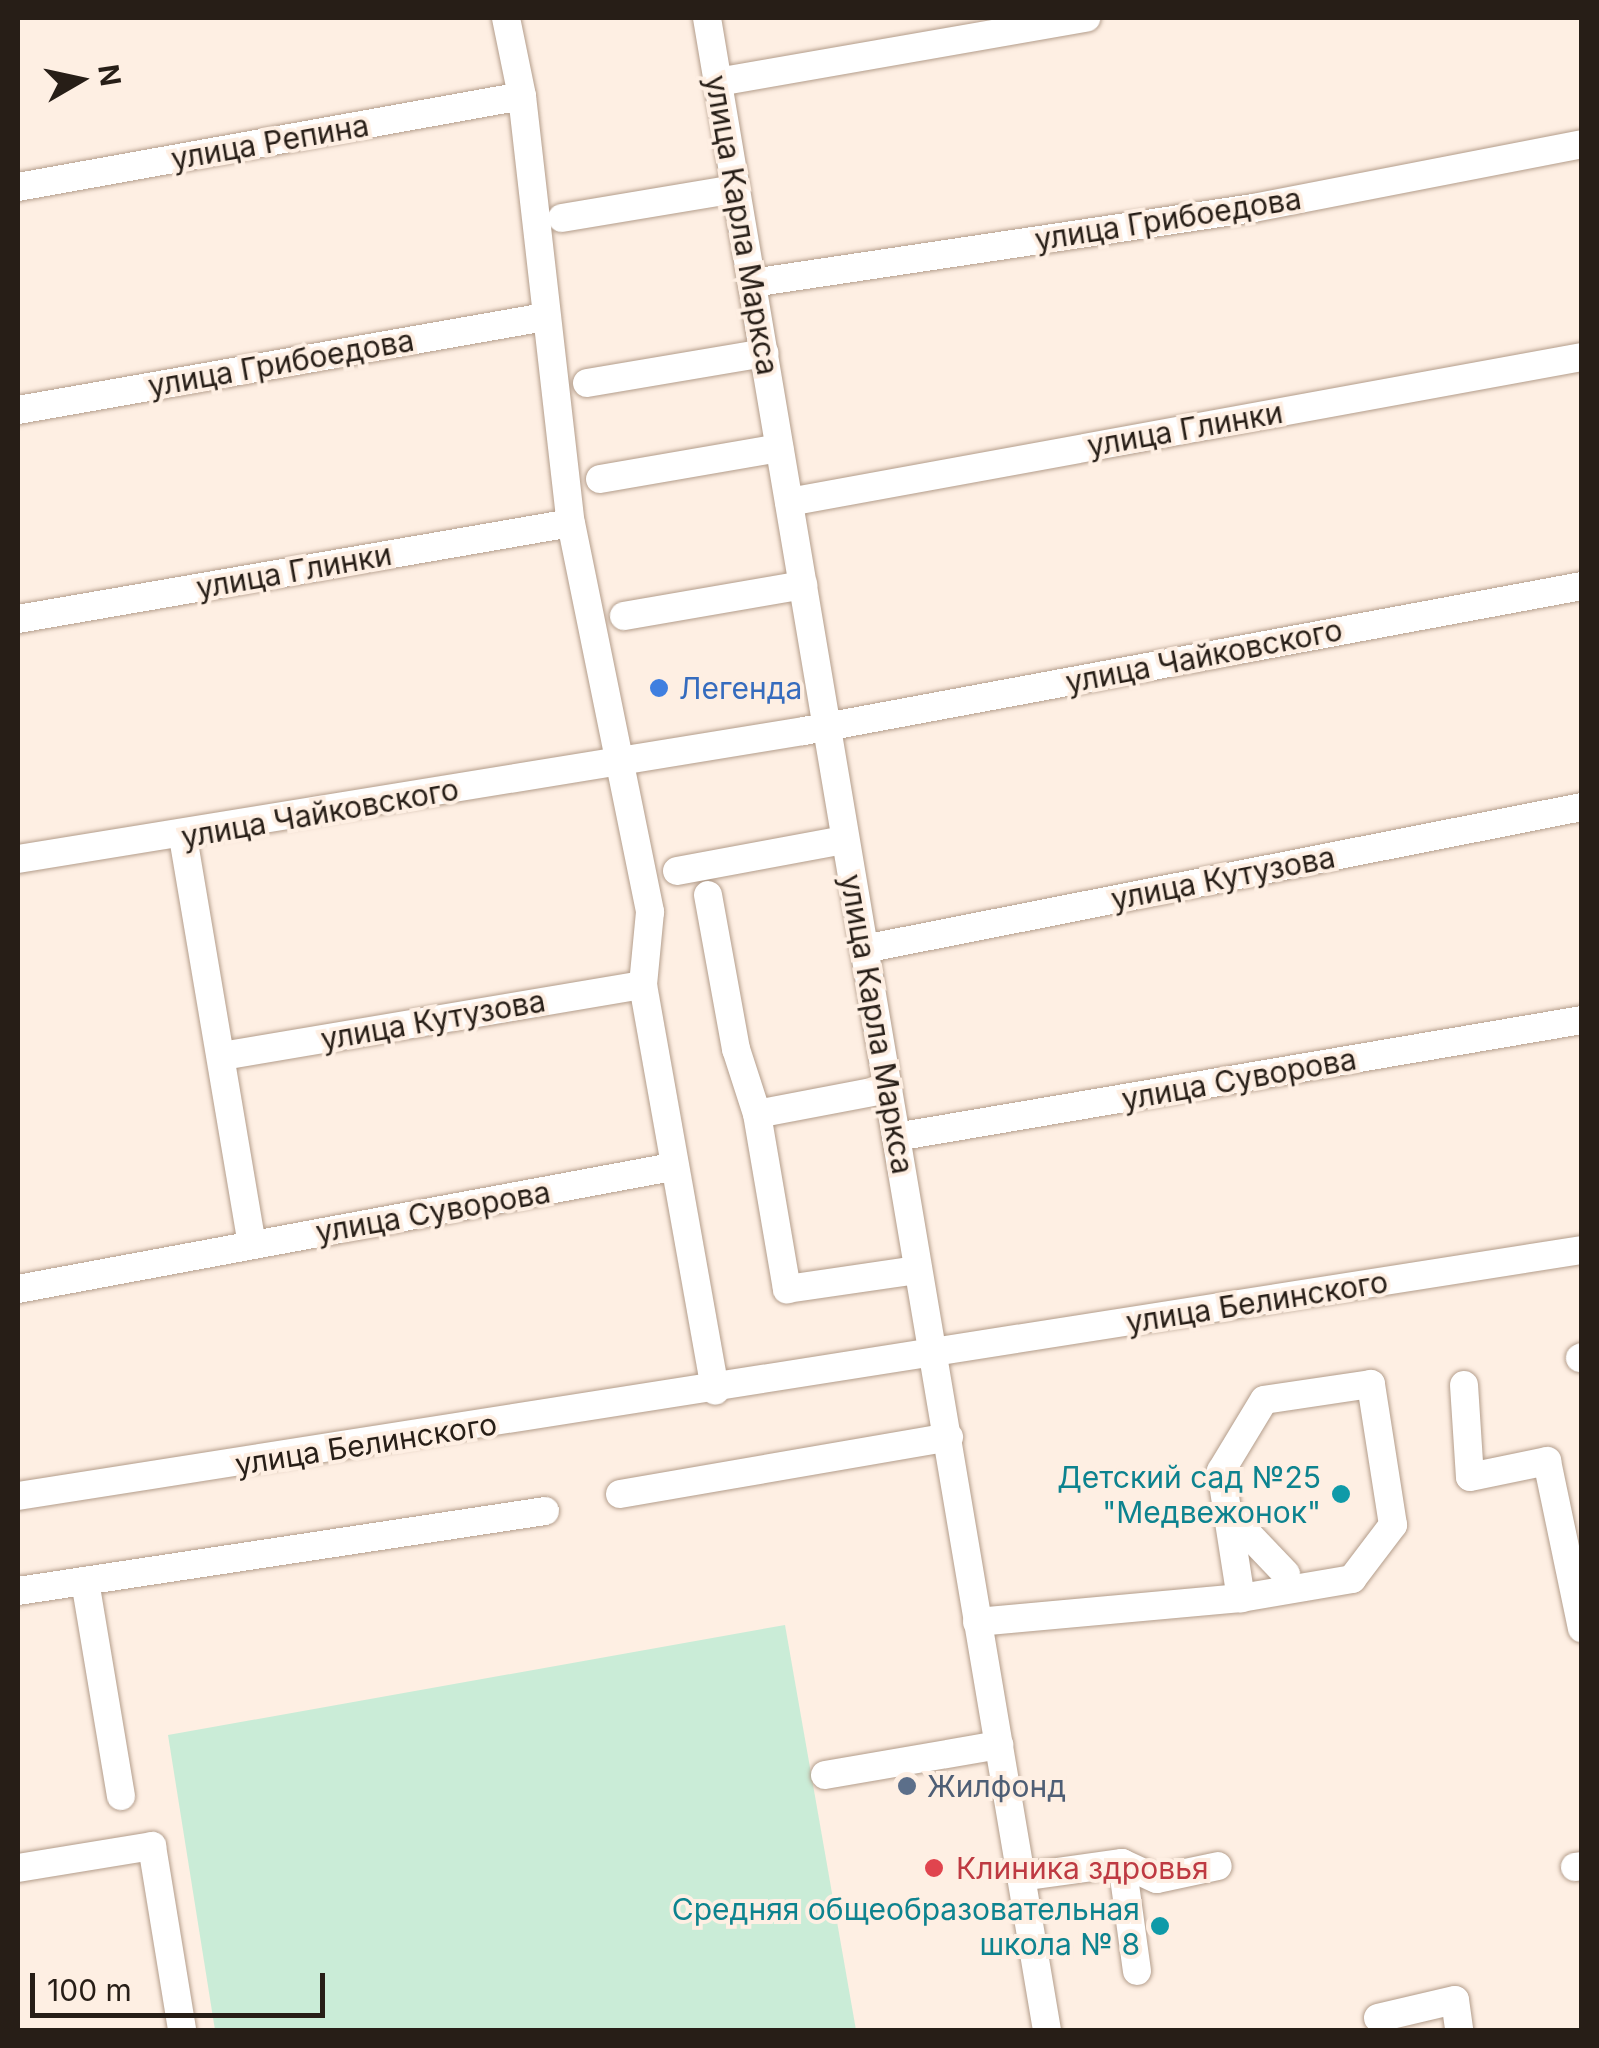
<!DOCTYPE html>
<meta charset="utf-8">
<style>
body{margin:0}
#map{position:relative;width:1599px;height:2048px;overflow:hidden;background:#feefe3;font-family:Inter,sans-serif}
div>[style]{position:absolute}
.green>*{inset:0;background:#caecd7}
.roads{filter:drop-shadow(0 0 2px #b39d8b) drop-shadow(0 0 2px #b39d8b)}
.minor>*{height:28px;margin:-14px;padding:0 14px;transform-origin:14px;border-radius:14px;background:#fff}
.dots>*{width:28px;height:28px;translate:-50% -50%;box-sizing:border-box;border:5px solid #feefe3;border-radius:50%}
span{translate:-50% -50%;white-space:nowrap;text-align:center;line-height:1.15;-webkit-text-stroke:8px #feefe3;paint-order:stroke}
.street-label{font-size:30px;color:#271e17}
.shop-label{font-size:30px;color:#366cbe}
.left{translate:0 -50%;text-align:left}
.culture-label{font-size:30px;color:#0d838f}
.right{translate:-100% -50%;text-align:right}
.service-label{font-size:30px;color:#4e5e75}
.health-label{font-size:30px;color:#be3a42}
.frame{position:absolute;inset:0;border:20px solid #271e17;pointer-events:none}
.north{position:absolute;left:30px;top:30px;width:100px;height:100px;-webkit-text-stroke:8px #feefe3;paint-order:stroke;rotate:81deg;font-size:28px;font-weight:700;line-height:40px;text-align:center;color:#271e17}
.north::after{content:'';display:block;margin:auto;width:35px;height:45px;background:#271e17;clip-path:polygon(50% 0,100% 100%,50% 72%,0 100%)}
.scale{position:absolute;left:30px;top:1973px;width:295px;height:45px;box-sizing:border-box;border:5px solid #271e17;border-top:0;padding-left:12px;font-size:30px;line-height:35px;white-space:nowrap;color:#271e17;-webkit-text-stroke:8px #feefe3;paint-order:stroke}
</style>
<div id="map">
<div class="green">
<i style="clip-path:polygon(785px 1625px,856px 2030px,215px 2030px,168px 1735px)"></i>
</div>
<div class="roads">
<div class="minor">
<i style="left:506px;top:18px;width:80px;rotate:78.4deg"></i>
<i style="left:522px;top:96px;width:430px;rotate:83.5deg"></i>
<i style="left:571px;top:523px;width:397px;rotate:78.5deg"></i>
<i style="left:650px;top:912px;width:73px;rotate:95.5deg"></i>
<i style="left:643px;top:985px;width:412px;rotate:79.9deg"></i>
<i style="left:707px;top:18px;width:2041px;rotate:80.41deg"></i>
<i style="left:718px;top:82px;width:374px;rotate:-9.9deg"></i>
<i style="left:18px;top:187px;width:512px;rotate:-10.23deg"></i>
<i style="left:562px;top:218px;width:176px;rotate:-9.5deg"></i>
<i style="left:752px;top:283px;width:507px;rotate:-8.51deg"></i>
<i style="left:1253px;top:208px;width:335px;rotate:-11deg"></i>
<i style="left:587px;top:383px;width:180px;rotate:-9.6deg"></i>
<i style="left:18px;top:410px;width:535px;rotate:-10.01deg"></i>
<i style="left:600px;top:479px;width:182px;rotate:-9.8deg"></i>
<i style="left:789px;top:502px;width:806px;rotate:-10.36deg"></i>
<i style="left:624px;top:616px;width:182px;rotate:-9.8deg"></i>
<i style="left:18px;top:619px;width:561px;rotate:-9.85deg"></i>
<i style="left:183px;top:837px;width:412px;rotate:80.4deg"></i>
<i style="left:18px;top:859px;width:796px;rotate:-9.25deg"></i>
<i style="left:804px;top:731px;width:791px;rotate:-10.56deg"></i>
<i style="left:677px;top:871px;width:171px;rotate:-10.5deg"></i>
<i style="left:708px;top:895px;width:157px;rotate:79.7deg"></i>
<i style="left:736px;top:1049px;width:68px;rotate:72.1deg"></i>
<i style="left:864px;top:949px;width:732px;rotate:-11.19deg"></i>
<i style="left:222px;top:1056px;width:427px;rotate:-9.6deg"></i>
<i style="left:888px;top:1089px;width:133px;rotate:169.2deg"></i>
<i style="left:757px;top:1114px;width:178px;rotate:80.3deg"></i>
<i style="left:787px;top:1289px;width:132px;rotate:-8.3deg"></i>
<i style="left:896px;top:1137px;width:696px;rotate:-9.68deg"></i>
<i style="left:18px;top:1289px;width:665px;rotate:-10.57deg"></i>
<i style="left:1580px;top:1358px;width:2px;rotate:-27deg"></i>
<i style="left:1464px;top:1385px;width:92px;rotate:86.3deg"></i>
<i style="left:1470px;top:1477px;width:79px;rotate:-11.7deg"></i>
<i style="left:1547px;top:1461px;width:171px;rotate:78.2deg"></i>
<i style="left:620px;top:1494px;width:334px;rotate:-9.8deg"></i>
<i style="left:18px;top:1496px;width:1583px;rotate:-8.94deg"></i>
<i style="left:1228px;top:1513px;width:84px;rotate:46.4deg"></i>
<i style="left:85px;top:1581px;width:218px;rotate:80.5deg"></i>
<i style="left:18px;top:1591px;width:533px;rotate:-8.63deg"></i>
<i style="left:977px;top:1622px;width:265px;rotate:-5.2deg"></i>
<i style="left:1241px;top:1598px;width:113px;rotate:-9.7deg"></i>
<i style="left:1352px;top:1579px;width:68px;rotate:-52.8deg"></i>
<i style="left:1393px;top:1525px;width:143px;rotate:-98.9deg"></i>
<i style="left:1371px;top:1384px;width:108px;rotate:171.5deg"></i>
<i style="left:1264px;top:1400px;width:83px;rotate:121.2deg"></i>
<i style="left:1221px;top:1471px;width:129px;rotate:81.1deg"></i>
<i style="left:825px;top:1775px;width:177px;rotate:-9.8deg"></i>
<i style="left:1122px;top:1863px;width:109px;rotate:82.1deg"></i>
<i style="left:1575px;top:1867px;width:7px;rotate:-8deg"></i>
<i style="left:18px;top:1868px;width:136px;rotate:-9.3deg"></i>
<i style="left:152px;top:1846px;width:186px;rotate:80.7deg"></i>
<i style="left:1021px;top:1877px;width:102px;rotate:-7.9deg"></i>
<i style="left:1122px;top:1863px;width:38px;rotate:25deg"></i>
<i style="left:1157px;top:1879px;width:62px;rotate:-12deg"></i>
<i style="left:1378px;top:2018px;width:79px;rotate:-13.2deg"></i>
<i style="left:1455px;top:2000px;width:30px;rotate:82deg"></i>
</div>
</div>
<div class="dots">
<i style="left:659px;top:688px;background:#3f7fe0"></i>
<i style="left:1341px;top:1494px;background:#0f9aa8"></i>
<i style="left:907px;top:1786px;background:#5c6f8a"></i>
<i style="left:934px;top:1868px;background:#e0444e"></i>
<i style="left:1160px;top:1926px;background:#0f9aa8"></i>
</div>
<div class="street-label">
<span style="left:270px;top:142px;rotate:-10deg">улица Репина</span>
<span style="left:1168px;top:219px;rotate:-9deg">улица Грибоедова</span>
<span style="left:742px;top:225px;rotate:80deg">улица Карла Маркса</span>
<span style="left:281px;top:363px;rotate:-10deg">улица Грибоедова</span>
<span style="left:1185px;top:429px;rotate:-10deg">улица Глинки</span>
<span style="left:294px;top:571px;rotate:-10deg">улица Глинки</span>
<span style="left:1204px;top:656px;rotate:-11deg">улица Чайковского</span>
<span style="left:320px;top:813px;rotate:-10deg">улица Чайковского</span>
<span style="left:1223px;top:878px;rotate:-11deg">улица Кутузова</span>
<span style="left:433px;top:1020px;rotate:-10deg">улица Кутузова</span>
<span style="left:877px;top:1024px;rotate:80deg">улица Карла Маркса</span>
<span style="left:1239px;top:1079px;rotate:-10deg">улица Суворова</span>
<span style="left:433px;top:1212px;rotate:-10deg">улица Суворова</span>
<span style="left:1257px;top:1302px;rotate:-9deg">улица Белинского</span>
<span style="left:366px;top:1444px;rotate:-9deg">улица Белинского</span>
</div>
<div class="shop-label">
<span class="left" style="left:679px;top:688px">Легенда</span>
</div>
<div class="culture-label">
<span class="right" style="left:1321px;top:1494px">Детский сад №25<br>"Медвежонок"</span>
<span class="right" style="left:1140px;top:1926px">Средняя общеобразовательная<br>школа № 8</span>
</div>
<div class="service-label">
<span class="left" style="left:927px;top:1786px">Жилфонд</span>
</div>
<div class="health-label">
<span class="left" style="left:956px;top:1868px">Клиника здровья</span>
</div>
<div class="frame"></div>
<div class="north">N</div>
<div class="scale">100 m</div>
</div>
